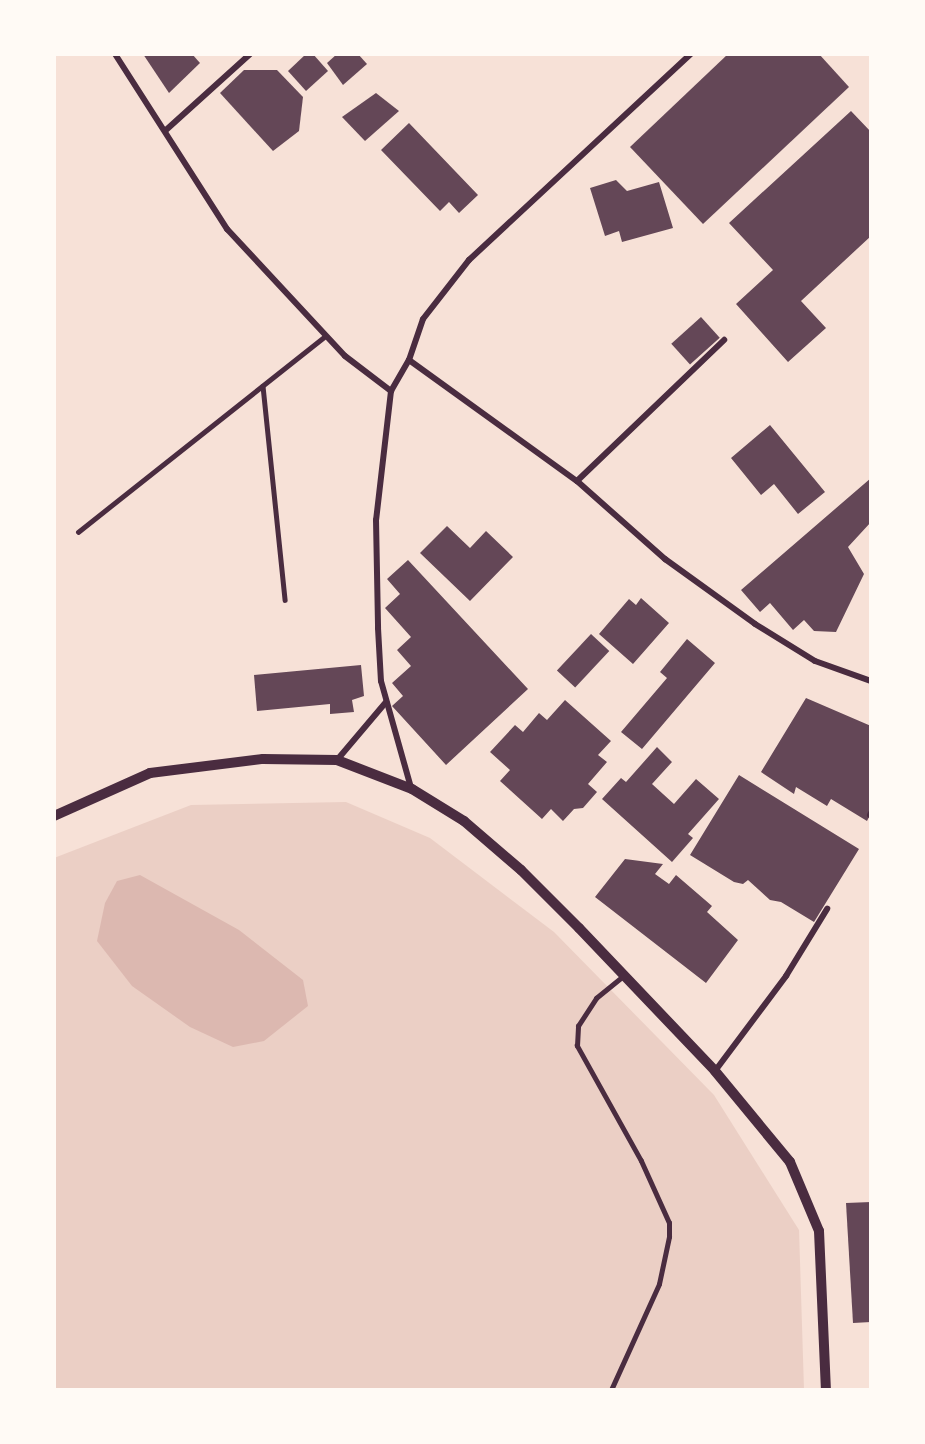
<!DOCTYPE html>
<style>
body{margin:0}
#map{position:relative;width:925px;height:1444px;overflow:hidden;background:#f7e1d7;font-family:Figtree,sans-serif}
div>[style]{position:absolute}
.green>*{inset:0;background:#ebcfc5}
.water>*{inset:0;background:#dcb8b0}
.building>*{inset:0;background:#644757;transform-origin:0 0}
.service>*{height:4.5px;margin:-2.25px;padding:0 2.25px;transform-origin:2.25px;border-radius:2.25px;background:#4a2c40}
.minor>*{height:6px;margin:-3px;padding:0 3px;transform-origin:3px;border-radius:3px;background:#4a2c40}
.tertiary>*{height:10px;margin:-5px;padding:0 5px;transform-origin:5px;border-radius:5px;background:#4a2c40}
span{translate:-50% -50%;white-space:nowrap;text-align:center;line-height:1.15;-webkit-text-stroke:6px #fffaf5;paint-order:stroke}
.frame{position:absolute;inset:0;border:56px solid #fffaf5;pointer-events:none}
</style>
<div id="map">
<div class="green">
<i style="clip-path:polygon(346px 802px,430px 838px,554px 932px,714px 1095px,799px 1230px,804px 1390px,54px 1390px,54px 858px,191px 805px)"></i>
</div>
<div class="water">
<i style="clip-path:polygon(140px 875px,239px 930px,303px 980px,308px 1006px,264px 1041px,233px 1047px,190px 1027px,132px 986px,97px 941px,105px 903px,117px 881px)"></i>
</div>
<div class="building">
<i style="clip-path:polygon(143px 54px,192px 54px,200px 63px,169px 93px)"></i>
<i style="clip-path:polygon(306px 54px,313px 54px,328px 71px,306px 91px,288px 71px)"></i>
<i style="clip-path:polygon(337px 54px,358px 54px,367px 64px,343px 85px,327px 63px)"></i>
<i style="clip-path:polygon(728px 54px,819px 54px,849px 87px,703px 224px,630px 147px)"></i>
<i style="clip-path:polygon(244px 70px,277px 70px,303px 97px,299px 131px,273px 151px,220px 93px)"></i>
<i style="clip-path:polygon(376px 93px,399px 111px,365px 141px,342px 117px)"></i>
<i style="clip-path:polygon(851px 111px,871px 132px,871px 236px,801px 301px,826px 328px,788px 362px,736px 304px,773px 270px,729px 223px)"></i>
<i style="clip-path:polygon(409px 123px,478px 195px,459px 213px,449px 202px,440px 211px,381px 150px)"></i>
<i style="clip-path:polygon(616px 180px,627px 191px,659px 182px,673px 228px,622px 242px,619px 231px,605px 236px,590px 188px)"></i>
<i style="left:701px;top:317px;width:28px;height:40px;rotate:48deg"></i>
<i style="clip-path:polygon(770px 425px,825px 492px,798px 514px,774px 484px,761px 495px,731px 458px)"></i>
<i style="clip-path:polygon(871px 478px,871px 522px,848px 547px,864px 574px,836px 632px,814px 631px,804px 620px,793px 630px,770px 603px,760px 612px,741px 590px)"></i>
<i style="clip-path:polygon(447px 526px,470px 548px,486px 531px,513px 557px,470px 601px,420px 553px)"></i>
<i style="clip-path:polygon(408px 560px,528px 689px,446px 765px,392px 706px,403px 696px,392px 683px,411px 666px,397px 650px,411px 637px,385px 608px,400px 594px,387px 579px)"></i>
<i style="clip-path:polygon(641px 598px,669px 623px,633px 664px,599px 634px,629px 599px,636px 605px)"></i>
<i style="left:591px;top:634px;width:25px;height:50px;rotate:43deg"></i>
<i style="clip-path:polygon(687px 639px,715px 663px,642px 749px,621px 732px,667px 678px,660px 672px)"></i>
<i style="clip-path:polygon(361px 665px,364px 696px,352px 700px,354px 712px,330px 714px,330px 704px,257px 711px,254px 675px)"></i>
<i style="clip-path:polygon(806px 698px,871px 726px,871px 813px,867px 821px,831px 799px,827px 806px,796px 787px,794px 794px,761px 772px)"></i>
<i style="clip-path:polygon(565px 700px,611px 741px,598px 755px,607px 762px,588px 784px,597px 792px,583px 808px,574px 809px,563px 821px,551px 809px,542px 819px,500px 781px,510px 770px,490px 752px,515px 725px,523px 732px,539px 713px,547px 720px)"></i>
<i style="clip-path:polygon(657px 747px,672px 762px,652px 784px,674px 804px,696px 779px,719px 799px,688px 834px,693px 838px,672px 862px,602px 799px,621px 778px,626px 782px)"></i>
<i style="clip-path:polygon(739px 775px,859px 849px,814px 922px,781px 902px,770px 900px,748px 880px,743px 884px,734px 882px,690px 855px)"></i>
<i style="clip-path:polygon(625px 859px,663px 864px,655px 874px,669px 884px,676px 875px,712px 906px,707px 912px,738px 940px,706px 983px,595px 897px)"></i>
<i style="clip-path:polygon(871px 1202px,871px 1322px,853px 1323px,846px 1203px)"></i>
</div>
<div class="service">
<i style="left:263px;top:386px;width:215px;rotate:84.1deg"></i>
<i style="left:78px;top:532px;width:315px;rotate:-38.4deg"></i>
<i style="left:611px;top:1390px;width:116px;rotate:-65.6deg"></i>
<i style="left:659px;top:1284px;width:48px;rotate:-78deg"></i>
<i style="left:669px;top:1237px;width:14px;rotate:-90deg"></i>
<i style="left:669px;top:1223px;width:68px;rotate:-114.3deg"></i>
<i style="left:641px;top:1161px;width:132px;rotate:-119.1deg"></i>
<i style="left:577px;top:1046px;width:20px;rotate:-87deg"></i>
<i style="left:578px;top:1026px;width:33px;rotate:-57deg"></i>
<i style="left:596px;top:998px;width:36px;rotate:-39deg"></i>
</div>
<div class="minor">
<i style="left:115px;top:54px;width:208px;rotate:57.4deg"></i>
<i style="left:227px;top:229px;width:173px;rotate:47.1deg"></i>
<i style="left:345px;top:356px;width:58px;rotate:37.3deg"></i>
<i style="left:391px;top:391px;width:130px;rotate:96.6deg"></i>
<i style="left:376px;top:520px;width:108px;rotate:88.9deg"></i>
<i style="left:378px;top:628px;width:53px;rotate:86.8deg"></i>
<i style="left:381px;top:681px;width:111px;rotate:74.3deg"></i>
<i style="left:166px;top:130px;width:113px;rotate:-42.1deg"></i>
<i style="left:409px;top:360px;width:207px;rotate:35.8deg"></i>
<i style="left:577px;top:481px;width:118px;rotate:41.6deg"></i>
<i style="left:665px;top:559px;width:111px;rotate:35.8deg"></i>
<i style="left:755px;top:624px;width:70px;rotate:31.7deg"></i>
<i style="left:815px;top:661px;width:59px;rotate:19.7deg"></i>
<i style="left:391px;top:391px;width:36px;rotate:-60deg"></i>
<i style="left:409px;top:360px;width:43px;rotate:-71.1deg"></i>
<i style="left:423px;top:319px;width:75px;rotate:-52.1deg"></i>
<i style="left:469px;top:260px;width:303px;rotate:-42.9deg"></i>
<i style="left:577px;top:481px;width:204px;rotate:-43.8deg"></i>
<i style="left:337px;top:760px;width:76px;rotate:-49.8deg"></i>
<i style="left:870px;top:815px;width:2px;rotate:-63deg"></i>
<i style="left:715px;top:1071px;width:119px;rotate:-53.2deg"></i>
<i style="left:786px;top:976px;width:79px;rotate:-58.5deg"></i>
</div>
<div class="tertiary">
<i style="left:54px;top:816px;width:105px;rotate:-24.1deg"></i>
<i style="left:150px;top:773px;width:114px;rotate:-7.1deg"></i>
<i style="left:263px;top:759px;width:74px;rotate:0.8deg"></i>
<i style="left:337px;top:760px;width:80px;rotate:21.1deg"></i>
<i style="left:412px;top:789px;width:61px;rotate:31.6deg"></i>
<i style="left:464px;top:821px;width:75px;rotate:40.7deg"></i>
<i style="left:521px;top:870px;width:82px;rotate:45deg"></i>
<i style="left:579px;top:928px;width:197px;rotate:46.4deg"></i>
<i style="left:715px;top:1071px;width:118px;rotate:50.5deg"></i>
<i style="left:790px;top:1162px;width:75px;rotate:67.2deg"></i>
<i style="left:819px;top:1231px;width:159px;rotate:87.5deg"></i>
</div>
<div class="frame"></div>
</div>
